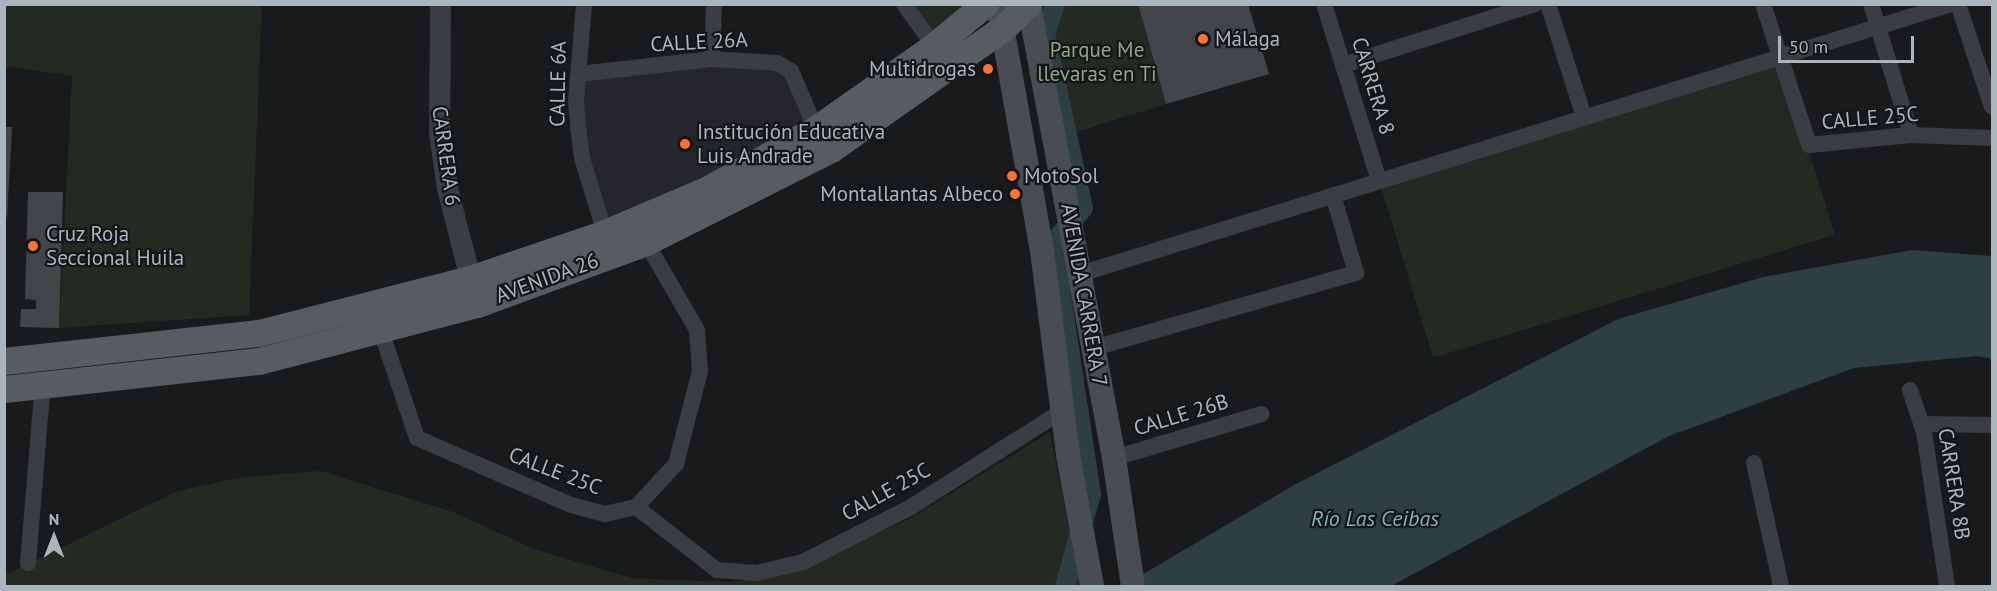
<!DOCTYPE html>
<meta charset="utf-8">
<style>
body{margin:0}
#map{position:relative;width:1997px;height:591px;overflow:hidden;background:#191a1c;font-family:"PT Sans",sans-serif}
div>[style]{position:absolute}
.built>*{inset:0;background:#252629}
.green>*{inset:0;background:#222a21;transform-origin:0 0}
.water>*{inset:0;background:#2e3f41}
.canal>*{height:20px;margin:-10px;padding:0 10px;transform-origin:10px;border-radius:10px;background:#2e3f41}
.building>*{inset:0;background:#434649}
.minor>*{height:16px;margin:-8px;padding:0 8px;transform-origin:8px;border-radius:8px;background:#3a3d41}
.tertiary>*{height:21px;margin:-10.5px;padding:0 10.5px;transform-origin:10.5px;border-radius:10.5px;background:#3a3d41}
.secondary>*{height:24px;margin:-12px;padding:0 12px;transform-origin:12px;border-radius:12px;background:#484d51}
.primary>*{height:27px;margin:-13.5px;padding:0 13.5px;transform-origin:13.5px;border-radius:13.5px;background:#565c60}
.dots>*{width:16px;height:16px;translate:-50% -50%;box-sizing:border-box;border:3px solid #141517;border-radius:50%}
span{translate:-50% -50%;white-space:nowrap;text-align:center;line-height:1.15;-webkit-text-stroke:4.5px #141517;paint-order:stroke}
.poi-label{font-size:21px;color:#abb6bc}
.left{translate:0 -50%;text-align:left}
.right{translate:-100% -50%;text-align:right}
.street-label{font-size:21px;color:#abb6bc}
.park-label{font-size:21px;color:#8ca881}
.water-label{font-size:22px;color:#81b1b8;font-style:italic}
.frame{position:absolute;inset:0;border:6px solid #abb6bc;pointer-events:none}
.north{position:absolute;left:24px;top:507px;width:60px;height:60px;-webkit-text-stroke:4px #141517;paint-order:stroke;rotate:0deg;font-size:16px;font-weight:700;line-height:24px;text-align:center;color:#abb6bc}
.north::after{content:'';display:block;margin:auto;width:21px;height:27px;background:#abb6bc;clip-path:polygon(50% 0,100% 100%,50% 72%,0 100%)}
.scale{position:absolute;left:1778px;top:36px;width:136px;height:27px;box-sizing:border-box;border:3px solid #abb6bc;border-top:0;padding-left:8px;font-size:18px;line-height:21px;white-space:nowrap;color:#abb6bc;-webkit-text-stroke:4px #141517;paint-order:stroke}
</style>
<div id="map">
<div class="built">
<i style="clip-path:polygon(777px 63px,816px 129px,605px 233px,592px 195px,579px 74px)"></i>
</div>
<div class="green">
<i style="clip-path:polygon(5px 4px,262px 5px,249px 315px,59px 328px,72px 76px,5px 66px)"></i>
<i style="clip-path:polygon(904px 5px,985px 5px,934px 46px)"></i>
<i style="clip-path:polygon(1029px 5px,1138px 5px,1166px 104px,1054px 139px)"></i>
<i style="left:1780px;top:56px;width:187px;height:420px;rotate:73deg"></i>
<i style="clip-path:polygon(1050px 432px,1080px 586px,5px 586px,5px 575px,175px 492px,236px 478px,321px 471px,453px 512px,534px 549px,631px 578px,729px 582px,781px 576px,911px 518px)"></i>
</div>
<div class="water">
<i style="clip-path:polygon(1912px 250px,1992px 256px,1992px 359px,1977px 356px,1854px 368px,1669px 436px,1391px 586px,1123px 586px,1294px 485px,1618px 319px,1763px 277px)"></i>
</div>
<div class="canal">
<i style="left:1055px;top:4px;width:32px;rotate:108deg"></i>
<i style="left:1045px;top:34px;width:178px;rotate:77.7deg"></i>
<i style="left:1083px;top:208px;width:46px;rotate:130.6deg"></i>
<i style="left:1053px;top:243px;width:254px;rotate:81.4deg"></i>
<i style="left:1091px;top:494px;width:96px;rotate:105.8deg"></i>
</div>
<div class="building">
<i style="clip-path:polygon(1138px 4px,1248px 4px,1269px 74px,1166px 104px)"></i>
<i style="clip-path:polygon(4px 127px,12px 127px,7px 217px,4px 216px)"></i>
<i style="clip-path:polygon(28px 192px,63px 192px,59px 328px,20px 327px,21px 309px,36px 309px,36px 300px,25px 299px)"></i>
</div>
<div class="minor">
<i style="left:584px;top:4px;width:97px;rotate:94.7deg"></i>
<i style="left:576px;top:101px;width:25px;rotate:85deg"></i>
<i style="left:578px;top:126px;width:32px;rotate:83deg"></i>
<i style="left:582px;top:158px;width:78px;rotate:73deg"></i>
<i style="left:904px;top:4px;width:52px;rotate:54.5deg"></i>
<i style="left:1324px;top:4px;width:185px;rotate:72.7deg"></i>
<i style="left:1548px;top:4px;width:119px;rotate:72.3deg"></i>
<i style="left:1763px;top:4px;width:148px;rotate:71.9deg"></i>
<i style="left:1809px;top:145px;width:102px;rotate:-5.6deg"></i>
<i style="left:1911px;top:135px;width:81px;rotate:2.1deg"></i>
<i style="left:1871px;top:4px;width:137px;rotate:73deg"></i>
<i style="left:1958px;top:4px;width:108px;rotate:71.7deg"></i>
<i style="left:712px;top:59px;width:55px;rotate:-87.9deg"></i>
<i style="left:1343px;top:65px;width:201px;rotate:-17.6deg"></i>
<i style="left:579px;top:74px;width:134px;rotate:-6.4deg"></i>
<i style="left:712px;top:59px;width:65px;rotate:3.5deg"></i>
<i style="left:777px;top:63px;width:16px;rotate:30deg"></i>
<i style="left:791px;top:71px;width:63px;rotate:66.7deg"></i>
<i style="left:1080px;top:274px;width:912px;rotate:-17.22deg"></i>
<i style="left:381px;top:331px;width:113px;rotate:71.4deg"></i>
<i style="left:417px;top:438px;width:168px;rotate:23.5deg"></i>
<i style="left:571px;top:505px;width:35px;rotate:15deg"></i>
<i style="left:605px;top:514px;width:32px;rotate:-13deg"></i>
<i style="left:636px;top:507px;width:59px;rotate:-47.1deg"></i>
<i style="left:676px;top:464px;width:96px;rotate:-75.5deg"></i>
<i style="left:700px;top:371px;width:41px;rotate:-94.2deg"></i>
<i style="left:697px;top:330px;width:102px;rotate:-120.1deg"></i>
<i style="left:1094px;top:348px;width:273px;rotate:-16deg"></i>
<i style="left:1356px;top:273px;width:81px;rotate:-106.4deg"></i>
<i style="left:1910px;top:390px;width:44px;rotate:71.6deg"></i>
<i style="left:1924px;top:432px;width:156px;rotate:81.5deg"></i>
<i style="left:1922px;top:424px;width:70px;rotate:0.8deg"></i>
<i style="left:1114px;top:458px;width:154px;rotate:-16.6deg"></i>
<i style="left:1754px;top:463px;width:126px;rotate:77.6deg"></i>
<i style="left:636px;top:507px;width:103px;rotate:37.9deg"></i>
<i style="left:717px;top:570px;width:40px;rotate:4.3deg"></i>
<i style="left:757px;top:573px;width:47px;rotate:-13.4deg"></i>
<i style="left:803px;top:562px;width:121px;rotate:-27deg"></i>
<i style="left:911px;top:507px;width:179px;rotate:-32.4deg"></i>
<i style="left:28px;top:563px;width:182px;rotate:-85.3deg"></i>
</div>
<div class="tertiary">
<i style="left:440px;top:4px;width:129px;rotate:90.4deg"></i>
<i style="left:439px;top:133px;width:56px;rotate:81.7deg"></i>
<i style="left:447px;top:188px;width:109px;rotate:75.7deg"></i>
</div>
<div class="secondary">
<i style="left:998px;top:4px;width:251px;rotate:79.9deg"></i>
<i style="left:1042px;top:251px;width:206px;rotate:82.7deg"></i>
<i style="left:1068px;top:455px;width:133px;rotate:79.6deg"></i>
<i style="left:1029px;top:4px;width:462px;rotate:79.4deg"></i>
<i style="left:1114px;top:458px;width:129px;rotate:81.6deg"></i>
</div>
<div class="primary">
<i style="left:4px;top:361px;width:257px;rotate:-6.3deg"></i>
<i style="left:259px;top:333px;width:218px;rotate:-14.4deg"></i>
<i style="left:470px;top:279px;width:143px;rotate:-18.8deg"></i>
<i style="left:605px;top:233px;width:112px;rotate:-23.1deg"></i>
<i style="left:708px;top:189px;width:124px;rotate:-29.1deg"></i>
<i style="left:816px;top:129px;width:144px;rotate:-35.1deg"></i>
<i style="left:934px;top:46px;width:66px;rotate:-39.5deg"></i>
<i style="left:4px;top:389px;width:257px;rotate:-6.3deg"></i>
<i style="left:259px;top:361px;width:225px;rotate:-14.7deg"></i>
<i style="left:477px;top:304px;width:180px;rotate:-20.1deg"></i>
<i style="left:646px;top:242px;width:207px;rotate:-26.7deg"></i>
<i style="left:831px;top:149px;width:209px;rotate:-35.1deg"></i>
<i style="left:1002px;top:29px;width:36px;rotate:-44deg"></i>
</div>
<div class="dots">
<i style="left:1203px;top:39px;background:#fc7331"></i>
<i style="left:988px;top:69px;background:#fc7331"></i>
<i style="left:685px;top:144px;background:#fc7331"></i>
<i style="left:1012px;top:176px;background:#fc7331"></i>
<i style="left:1015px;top:194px;background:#fc7331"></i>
<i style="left:33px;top:246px;background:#fc7331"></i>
</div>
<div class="poi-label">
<span class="left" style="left:1215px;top:39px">Málaga</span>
<span class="right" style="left:976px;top:69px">Multidrogas</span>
<span class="left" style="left:697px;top:144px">Institución Educativa<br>Luis Andrade</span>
<span class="left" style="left:1024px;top:176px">MotoSol</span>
<span class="right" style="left:1003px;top:194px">Montallantas Albeco</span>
<span class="left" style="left:46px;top:246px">Cruz Roja<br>Seccional Huila</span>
</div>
<div class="street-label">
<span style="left:699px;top:42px;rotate:-3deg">CALLE 26A</span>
<span style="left:558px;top:84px;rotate:-89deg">CALLE 6A</span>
<span style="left:1373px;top:86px;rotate:73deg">CARRERA 8</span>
<span style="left:1870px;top:118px;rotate:-5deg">CALLE 25C</span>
<span style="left:446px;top:156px;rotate:82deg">CARRERA 6</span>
<span style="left:547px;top:278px;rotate:-20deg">AVENIDA 26</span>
<span style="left:1084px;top:295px;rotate:80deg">AVENIDA CARRERA 7</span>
<span style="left:1181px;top:415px;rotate:-17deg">CALLE 26B</span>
<span style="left:555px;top:471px;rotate:21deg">CALLE 25C</span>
<span style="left:1954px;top:484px;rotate:81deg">CARRERA 8B</span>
<span style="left:886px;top:492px;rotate:-29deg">CALLE 25C</span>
</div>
<div class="park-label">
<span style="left:1097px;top:62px">Parque Me<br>llevaras en Ti</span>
</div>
<div class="water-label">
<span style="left:1375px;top:519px">Río Las Ceibas</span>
</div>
<div class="frame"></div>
<div class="north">N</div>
<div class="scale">50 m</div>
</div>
